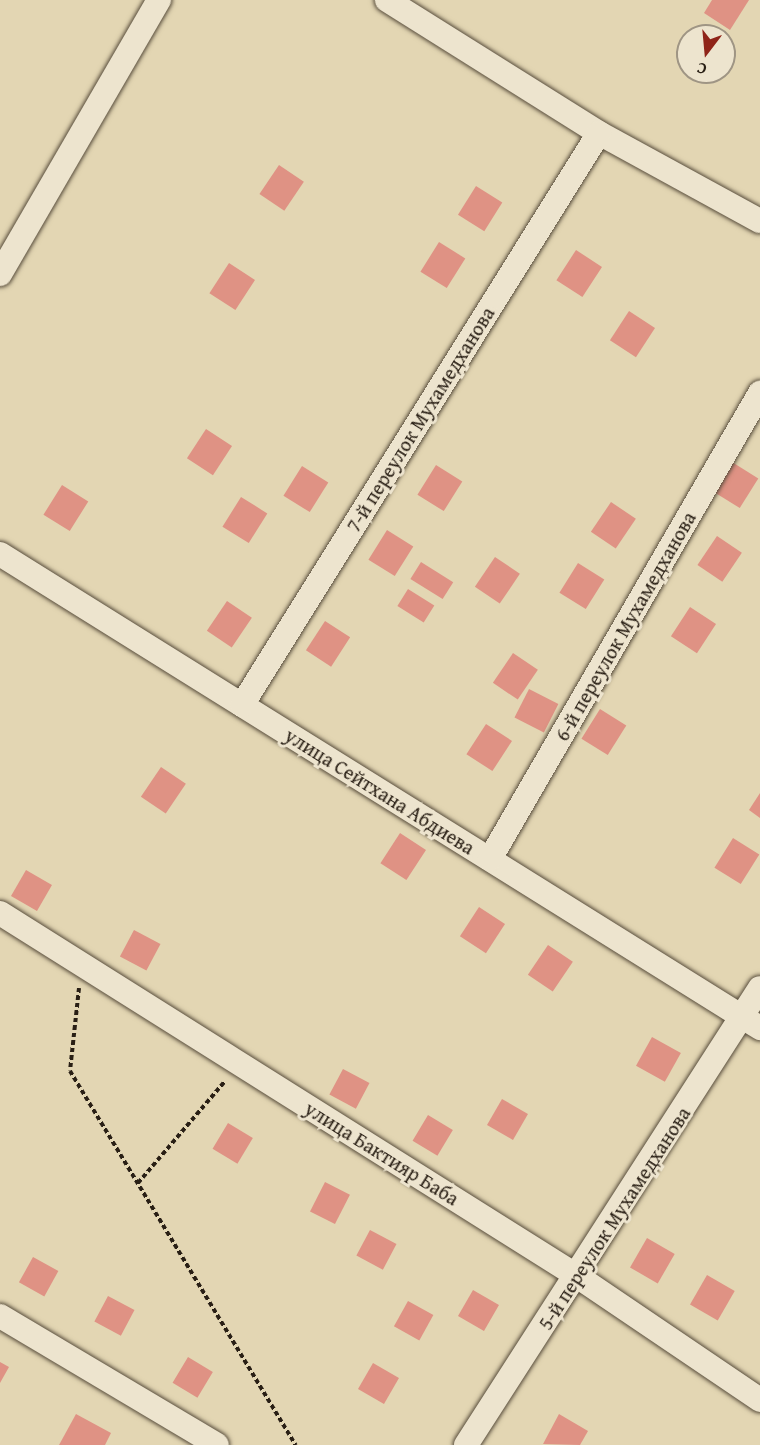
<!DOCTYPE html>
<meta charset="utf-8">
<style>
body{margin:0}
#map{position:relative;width:760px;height:1445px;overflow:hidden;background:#e3d6b3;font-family:"Gentium Book Plus",serif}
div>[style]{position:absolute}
.building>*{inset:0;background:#df9284;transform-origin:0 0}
.path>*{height:4px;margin-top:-2px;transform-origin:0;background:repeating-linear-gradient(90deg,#291f15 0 4.5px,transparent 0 7.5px)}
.roads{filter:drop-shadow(0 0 2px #584d3c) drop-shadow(0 0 2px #584d3c)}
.minor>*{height:24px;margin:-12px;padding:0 12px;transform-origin:12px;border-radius:12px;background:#ede4ce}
span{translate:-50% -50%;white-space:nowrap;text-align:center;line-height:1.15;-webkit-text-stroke:6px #ede4ce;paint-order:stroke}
.street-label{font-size:20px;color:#291f15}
.north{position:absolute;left:676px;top:24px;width:60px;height:60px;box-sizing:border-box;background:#ede4ce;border:2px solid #9f9584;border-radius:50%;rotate:196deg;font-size:16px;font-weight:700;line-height:24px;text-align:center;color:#291f15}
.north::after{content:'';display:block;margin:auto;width:21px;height:27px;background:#8f2418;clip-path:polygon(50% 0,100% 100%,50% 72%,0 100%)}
</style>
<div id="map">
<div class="building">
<i style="clip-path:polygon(712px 0,749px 0,730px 30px,704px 13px)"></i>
<i style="left:279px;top:165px;width:30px;height:35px;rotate:34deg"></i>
<i style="left:476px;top:186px;width:31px;height:34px;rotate:32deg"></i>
<i style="left:439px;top:242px;width:31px;height:35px;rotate:32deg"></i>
<i style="left:576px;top:250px;width:31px;height:36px;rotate:33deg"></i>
<i style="left:229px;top:263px;width:31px;height:36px;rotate:33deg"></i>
<i style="left:629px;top:311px;width:31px;height:35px;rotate:33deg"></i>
<i style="left:206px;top:429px;width:31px;height:35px;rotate:33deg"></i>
<i style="left:732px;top:462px;width:31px;height:35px;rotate:32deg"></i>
<i style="left:436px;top:465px;width:31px;height:35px;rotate:32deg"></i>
<i style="left:302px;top:466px;width:31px;height:35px;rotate:32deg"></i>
<i style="left:62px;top:485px;width:31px;height:35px;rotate:32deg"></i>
<i style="left:241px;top:497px;width:31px;height:35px;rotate:32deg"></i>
<i style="left:611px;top:502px;width:30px;height:36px;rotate:34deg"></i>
<i style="left:387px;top:530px;width:31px;height:35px;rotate:32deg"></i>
<i style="left:717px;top:536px;width:30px;height:35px;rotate:34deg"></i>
<i style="left:495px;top:557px;width:30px;height:36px;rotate:34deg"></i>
<i style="left:421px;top:562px;width:38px;height:20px;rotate:32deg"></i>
<i style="left:578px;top:563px;width:31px;height:35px;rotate:32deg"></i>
<i style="left:408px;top:589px;width:31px;height:20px;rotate:32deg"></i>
<i style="left:227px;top:601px;width:30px;height:36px;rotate:34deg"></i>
<i style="left:690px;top:607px;width:31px;height:35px;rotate:33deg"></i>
<i style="left:325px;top:621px;width:30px;height:35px;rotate:33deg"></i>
<i style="left:513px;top:653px;width:30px;height:36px;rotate:34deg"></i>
<i style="left:529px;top:689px;width:33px;height:32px;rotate:27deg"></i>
<i style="left:600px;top:709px;width:31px;height:35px;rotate:32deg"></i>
<i style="left:486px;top:724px;width:31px;height:36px;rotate:33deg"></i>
<i style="left:161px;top:767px;width:30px;height:36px;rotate:34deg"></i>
<i style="clip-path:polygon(760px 793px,760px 818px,749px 810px)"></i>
<i style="left:400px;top:833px;width:31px;height:36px;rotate:33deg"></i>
<i style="left:733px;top:838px;width:31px;height:35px;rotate:32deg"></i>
<i style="left:26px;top:870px;width:30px;height:30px;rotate:30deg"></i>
<i style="left:479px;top:907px;width:31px;height:35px;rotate:33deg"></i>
<i style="left:134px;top:930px;width:30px;height:30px;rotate:28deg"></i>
<i style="left:548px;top:945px;width:30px;height:36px;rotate:34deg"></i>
<i style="left:652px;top:1037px;width:33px;height:33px;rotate:29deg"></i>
<i style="left:343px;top:1069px;width:30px;height:29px;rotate:28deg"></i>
<i style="left:502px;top:1099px;width:30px;height:30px;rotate:30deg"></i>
<i style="left:428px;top:1115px;width:29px;height:30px;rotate:31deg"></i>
<i style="left:228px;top:1123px;width:29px;height:30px;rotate:31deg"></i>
<i style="left:325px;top:1182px;width:28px;height:33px;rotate:27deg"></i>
<i style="left:370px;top:1230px;width:30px;height:29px;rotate:28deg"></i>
<i style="left:647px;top:1238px;width:32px;height:34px;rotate:30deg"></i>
<i style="left:33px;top:1257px;width:29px;height:29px;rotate:29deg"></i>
<i style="left:707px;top:1275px;width:32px;height:34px;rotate:30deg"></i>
<i style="left:473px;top:1290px;width:30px;height:30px;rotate:30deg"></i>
<i style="left:108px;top:1296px;width:30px;height:29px;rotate:28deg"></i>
<i style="left:408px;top:1301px;width:29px;height:29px;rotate:29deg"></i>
<i style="left:188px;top:1357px;width:29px;height:30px;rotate:31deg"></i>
<i style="clip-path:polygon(0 1362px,9px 1367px,0 1383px)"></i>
<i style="left:373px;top:1363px;width:30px;height:30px;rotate:30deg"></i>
<i style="clip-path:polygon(76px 1414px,111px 1433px,105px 1445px,59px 1445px)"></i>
<i style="clip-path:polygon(559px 1414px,588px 1431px,580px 1445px,543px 1444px)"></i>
</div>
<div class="path">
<i style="left:79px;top:988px;width:83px;rotate:96.2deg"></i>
<i style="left:70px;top:1071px;width:437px;rotate:58.9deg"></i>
<i style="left:138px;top:1183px;width:134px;rotate:-49.5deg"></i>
</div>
<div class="roads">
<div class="minor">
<i style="left:387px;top:0;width:250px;rotate:32.1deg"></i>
<i style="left:599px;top:133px;width:183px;rotate:28.7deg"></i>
<i style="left:0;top:274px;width:317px;rotate:-59.9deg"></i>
<i style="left:0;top:554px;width:896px;rotate:31.95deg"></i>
<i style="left:242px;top:705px;width:674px;rotate:-58.03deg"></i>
<i style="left:490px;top:859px;width:539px;rotate:-59.91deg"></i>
<i style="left:0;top:913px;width:682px;rotate:32.17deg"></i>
<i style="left:577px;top:1276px;width:221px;rotate:34.1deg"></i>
<i style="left:0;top:1316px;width:252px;rotate:30.7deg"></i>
<i style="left:466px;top:1445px;width:543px;rotate:-57.25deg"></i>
</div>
</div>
<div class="street-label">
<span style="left:420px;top:419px;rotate:-58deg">7-й переулок Мухамедханова</span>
<span style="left:625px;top:626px;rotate:-60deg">6-й переулок Мухамедханова</span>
<span style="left:380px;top:791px;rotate:32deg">улица Сейтхана Абдиева</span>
<span style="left:382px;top:1153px;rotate:32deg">улица Бактияр Баба</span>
<span style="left:614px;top:1218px;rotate:-57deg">5-й переулок Мухамедханова</span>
</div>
<div class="north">С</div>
</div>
